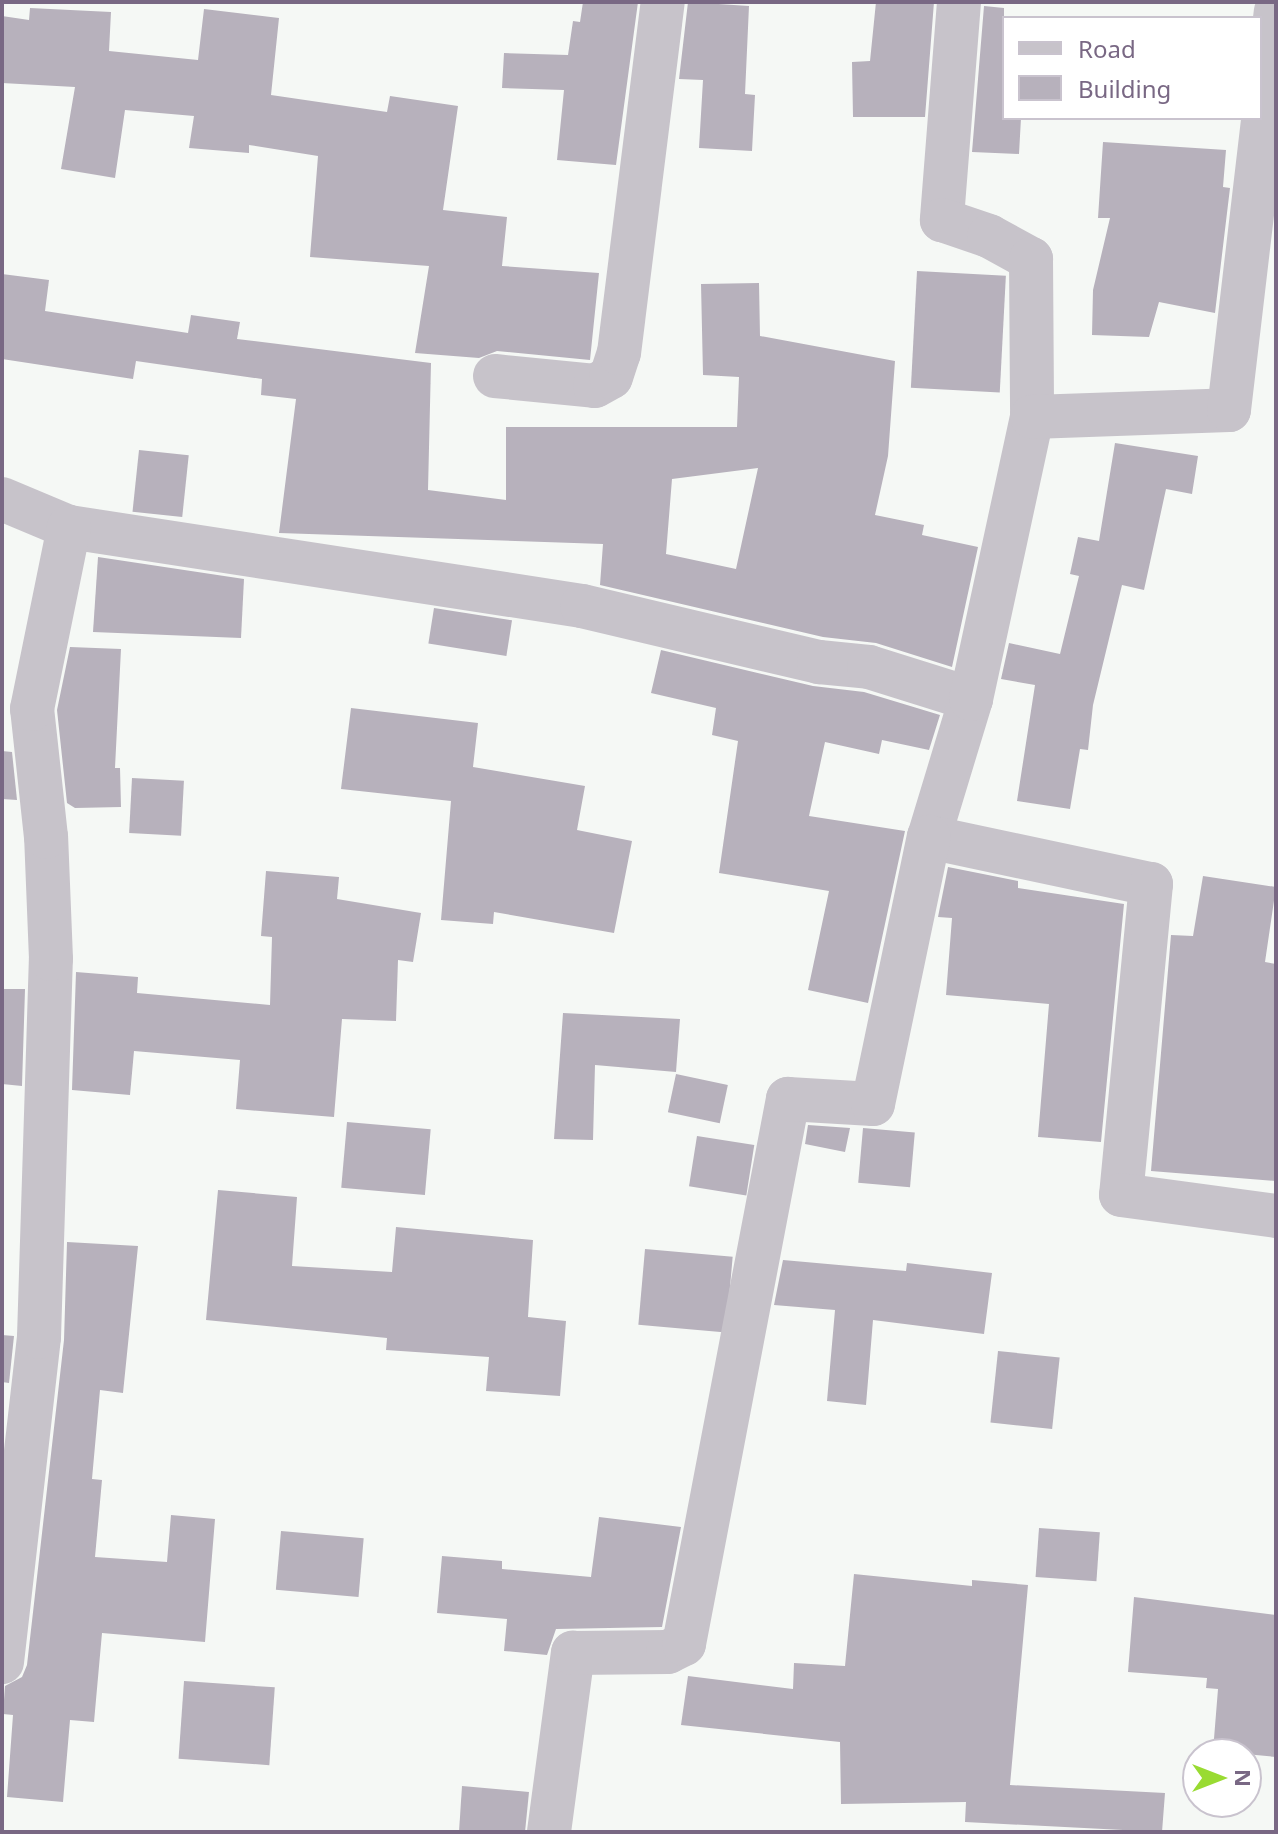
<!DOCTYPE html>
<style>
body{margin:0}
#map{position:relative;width:1278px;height:1834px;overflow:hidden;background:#f5f8f5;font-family:"Noto Sans",sans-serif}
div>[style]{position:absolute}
.building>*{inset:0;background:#b7b1bc;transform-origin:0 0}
.street>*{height:44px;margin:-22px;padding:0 22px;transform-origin:22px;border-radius:22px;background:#c7c3ca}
span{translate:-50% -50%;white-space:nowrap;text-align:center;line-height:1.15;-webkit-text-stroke:8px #fff;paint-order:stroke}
.frame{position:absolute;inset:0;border:4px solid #796884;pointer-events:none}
.legend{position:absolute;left:1002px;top:16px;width:260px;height:104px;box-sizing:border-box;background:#fff;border:2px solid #c9c3ce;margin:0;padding:10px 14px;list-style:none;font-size:24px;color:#796884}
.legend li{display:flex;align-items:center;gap:16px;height:40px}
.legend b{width:40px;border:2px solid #c9c3ce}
.north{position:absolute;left:1182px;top:1738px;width:80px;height:80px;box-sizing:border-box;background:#fff;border:2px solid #c9c3ce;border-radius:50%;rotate:90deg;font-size:22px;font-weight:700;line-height:32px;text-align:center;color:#796884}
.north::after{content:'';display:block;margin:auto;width:28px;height:36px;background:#99db32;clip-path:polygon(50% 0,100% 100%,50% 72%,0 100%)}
</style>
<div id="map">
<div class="building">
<i style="clip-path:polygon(583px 2px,638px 2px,616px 165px,557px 160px,564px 90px,502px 88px,504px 53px,568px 55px,573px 21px,580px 22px)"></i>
<i style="clip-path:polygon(688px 2px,749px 6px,745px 94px,755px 95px,752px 151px,699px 148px,703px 80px,679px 79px)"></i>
<i style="clip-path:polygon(876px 2px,934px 2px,925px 117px,853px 117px,852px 62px,870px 61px)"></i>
<i style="clip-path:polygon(984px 6px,1004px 8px,1004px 118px,1021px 118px,1019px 154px,972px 152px)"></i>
<i style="clip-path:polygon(30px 8px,111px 12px,109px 51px,198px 60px,204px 9px,279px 18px,271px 95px,387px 112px,390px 96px,458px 106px,443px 210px,507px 217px,502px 266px,599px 273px,590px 360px,497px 351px,479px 358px,415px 353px,429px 266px,310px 257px,318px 156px,249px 145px,249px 153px,189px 148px,194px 116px,125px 110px,115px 178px,61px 169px,75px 87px,2px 83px,2px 16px,29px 20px)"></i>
<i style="clip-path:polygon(1103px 142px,1226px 150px,1223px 187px,1230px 188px,1215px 313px,1159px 302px,1149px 337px,1092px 335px,1093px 290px,1110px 218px,1098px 218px)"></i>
<i style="left:917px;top:271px;width:89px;height:117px;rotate:3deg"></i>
<i style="clip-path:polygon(evenodd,2px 274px,49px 280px,45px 311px,188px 333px,191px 315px,240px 322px,237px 339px,431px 363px,428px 490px,506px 500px,506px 427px,737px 427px,739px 377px,703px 375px,701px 284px,759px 283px,760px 336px,895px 361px,888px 456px,875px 515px,924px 525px,922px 535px,978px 547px,952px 667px,876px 643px,823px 637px,600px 585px,603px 544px,279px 533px,296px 399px,261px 395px,262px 379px,136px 361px,133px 379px,2px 359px,2px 274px,758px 468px,736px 569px,666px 554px,672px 479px,758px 468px)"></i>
<i style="clip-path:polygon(1115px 443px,1198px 456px,1192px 494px,1166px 489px,1144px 590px,1122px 585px,1093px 705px,1088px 750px,1080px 749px,1070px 809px,1017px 801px,1035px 685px,1001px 679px,1009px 643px,1060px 654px,1079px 576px,1070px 574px,1078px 537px,1099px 541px)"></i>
<i style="left:139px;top:450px;width:50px;height:62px;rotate:6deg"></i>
<i style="clip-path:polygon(98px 557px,244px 579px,241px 638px,93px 632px)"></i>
<i style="left:434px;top:608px;width:79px;height:36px;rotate:9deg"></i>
<i style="clip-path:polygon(70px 647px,121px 649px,115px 768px,120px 768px,121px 807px,75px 808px,67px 803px,57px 710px)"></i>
<i style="clip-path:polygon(661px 650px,813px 686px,864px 692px,940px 715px,929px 750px,882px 740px,879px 754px,825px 742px,809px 816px,905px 831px,868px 1003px,808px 990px,829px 891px,719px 873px,738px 741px,712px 735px,716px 708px,651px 693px)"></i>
<i style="clip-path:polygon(351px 708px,478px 723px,473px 767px,585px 786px,577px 830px,632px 841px,614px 933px,494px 912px,493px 924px,441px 920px,451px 801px,341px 789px)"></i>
<i style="clip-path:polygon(2px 751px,12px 752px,17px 800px,2px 799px)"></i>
<i style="left:132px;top:778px;width:52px;height:55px;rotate:3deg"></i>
<i style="clip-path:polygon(948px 867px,1018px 881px,1018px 888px,1124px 904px,1101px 1142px,1038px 1137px,1049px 1004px,946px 995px,952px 918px,938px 917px)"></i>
<i style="clip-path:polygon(266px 871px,339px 877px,337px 899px,421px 913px,413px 962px,398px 960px,396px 1021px,342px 1019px,334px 1117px,236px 1109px,240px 1060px,134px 1051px,130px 1095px,72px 1090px,76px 972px,138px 977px,137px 993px,270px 1005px,272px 937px,261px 936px)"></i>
<i style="clip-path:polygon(1203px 876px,1276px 887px,1265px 962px,1276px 964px,1276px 1181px,1151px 1171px,1171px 935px,1193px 936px)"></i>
<i style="clip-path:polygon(2px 989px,25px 989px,22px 1086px,2px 1084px)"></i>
<i style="clip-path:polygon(563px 1013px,680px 1019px,676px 1072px,595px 1065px,593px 1140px,554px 1139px)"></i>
<i style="left:676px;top:1074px;width:53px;height:39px;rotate:12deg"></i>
<i style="left:347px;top:1122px;width:84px;height:66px;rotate:5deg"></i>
<i style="clip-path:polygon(808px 1125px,850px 1128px,845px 1152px,805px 1144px)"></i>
<i style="left:863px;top:1128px;width:52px;height:55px;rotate:5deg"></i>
<i style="left:697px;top:1136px;width:58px;height:51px;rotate:9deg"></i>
<i style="clip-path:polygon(218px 1190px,297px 1197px,292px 1266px,392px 1272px,396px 1227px,533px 1240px,528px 1317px,566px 1321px,560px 1396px,486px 1391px,489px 1357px,386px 1350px,387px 1338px,206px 1320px)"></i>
<i style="clip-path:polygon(67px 1242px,138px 1246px,123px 1393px,100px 1390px,92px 1479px,102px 1480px,95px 1557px,167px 1562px,171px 1515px,215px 1519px,205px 1642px,102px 1633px,94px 1722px,70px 1720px,63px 1802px,7px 1797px,13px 1715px,3px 1714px,5px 1686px,22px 1677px,27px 1665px,64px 1340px)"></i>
<i style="left:645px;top:1249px;width:88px;height:76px;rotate:5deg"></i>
<i style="clip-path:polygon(783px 1260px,906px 1271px,907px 1263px,992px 1273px,984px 1334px,873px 1320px,866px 1405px,827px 1401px,835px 1310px,774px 1305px)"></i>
<i style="clip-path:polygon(2px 1335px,14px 1336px,9px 1383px,2px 1382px)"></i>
<i style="left:998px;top:1351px;width:62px;height:72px;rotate:6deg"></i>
<i style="clip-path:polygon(599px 1517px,681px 1527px,662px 1627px,556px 1629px,547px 1655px,504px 1651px,507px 1619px,437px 1613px,442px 1556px,502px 1561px,502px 1569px,591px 1577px)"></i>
<i style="left:1039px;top:1528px;width:61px;height:49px;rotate:4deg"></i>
<i style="left:281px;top:1531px;width:83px;height:59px;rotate:5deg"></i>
<i style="clip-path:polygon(854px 1574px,972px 1586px,972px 1580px,1028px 1585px,1010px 1785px,1165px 1793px,1162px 1832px,965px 1822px,966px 1802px,841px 1804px,840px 1742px,681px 1725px,688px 1676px,793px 1689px,794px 1663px,845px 1666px)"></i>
<i style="clip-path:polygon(1134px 1597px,1276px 1615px,1276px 1757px,1213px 1751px,1218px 1689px,1206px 1688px,1207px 1678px,1128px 1672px)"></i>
<i style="left:184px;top:1681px;width:91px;height:78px;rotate:4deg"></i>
<i style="clip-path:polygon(462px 1786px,529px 1792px,525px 1832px,459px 1832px)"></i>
</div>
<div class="street">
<i style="left:959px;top:2px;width:219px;rotate:94.5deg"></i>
<i style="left:942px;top:220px;width:50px;rotate:18.8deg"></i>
<i style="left:989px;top:236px;width:48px;rotate:28.7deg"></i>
<i style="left:1031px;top:259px;width:158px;rotate:89.6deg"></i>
<i style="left:495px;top:376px;width:100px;rotate:5.7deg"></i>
<i style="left:595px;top:386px;width:18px;rotate:-29deg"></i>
<i style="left:611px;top:377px;width:25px;rotate:-72deg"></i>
<i style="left:619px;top:353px;width:354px;rotate:-82.9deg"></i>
<i style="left:2px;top:499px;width:73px;rotate:22.7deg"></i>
<i style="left:69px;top:527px;width:519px;rotate:8.75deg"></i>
<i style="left:582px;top:606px;width:244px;rotate:13.3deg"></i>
<i style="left:819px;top:662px;width:50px;rotate:5.7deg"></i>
<i style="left:869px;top:667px;width:107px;rotate:17.4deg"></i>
<i style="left:971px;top:699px;width:144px;rotate:106.9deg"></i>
<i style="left:929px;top:837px;width:227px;rotate:12deg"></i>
<i style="left:1151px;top:884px;width:312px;rotate:95.5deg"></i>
<i style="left:1121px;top:1195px;width:156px;rotate:7.7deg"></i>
<i style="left:971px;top:699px;width:289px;rotate:-77.8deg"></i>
<i style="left:1032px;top:417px;width:197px;rotate:-2deg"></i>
<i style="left:1229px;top:410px;width:401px;rotate:-83.3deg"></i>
<i style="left:2px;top:1662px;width:327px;rotate:-83.5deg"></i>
<i style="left:39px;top:1337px;width:378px;rotate:-88.2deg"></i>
<i style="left:51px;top:959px;width:122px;rotate:-92.3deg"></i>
<i style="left:46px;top:837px;width:129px;rotate:-96.2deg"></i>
<i style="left:32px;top:709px;width:186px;rotate:-78.5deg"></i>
<i style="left:549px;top:1832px;width:181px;rotate:-82.4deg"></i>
<i style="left:573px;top:1653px;width:95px;rotate:-0.6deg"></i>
<i style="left:668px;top:1652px;width:18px;rotate:-27deg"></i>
<i style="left:684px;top:1644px;width:555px;rotate:-79.2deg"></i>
<i style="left:788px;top:1099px;width:85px;rotate:3.4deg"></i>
<i style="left:873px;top:1104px;width:273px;rotate:-78.2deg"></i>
</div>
<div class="frame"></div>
<ul class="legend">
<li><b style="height:10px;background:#c7c3ca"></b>Road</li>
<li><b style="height:22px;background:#b7b1bc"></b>Building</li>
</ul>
<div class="north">N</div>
</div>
